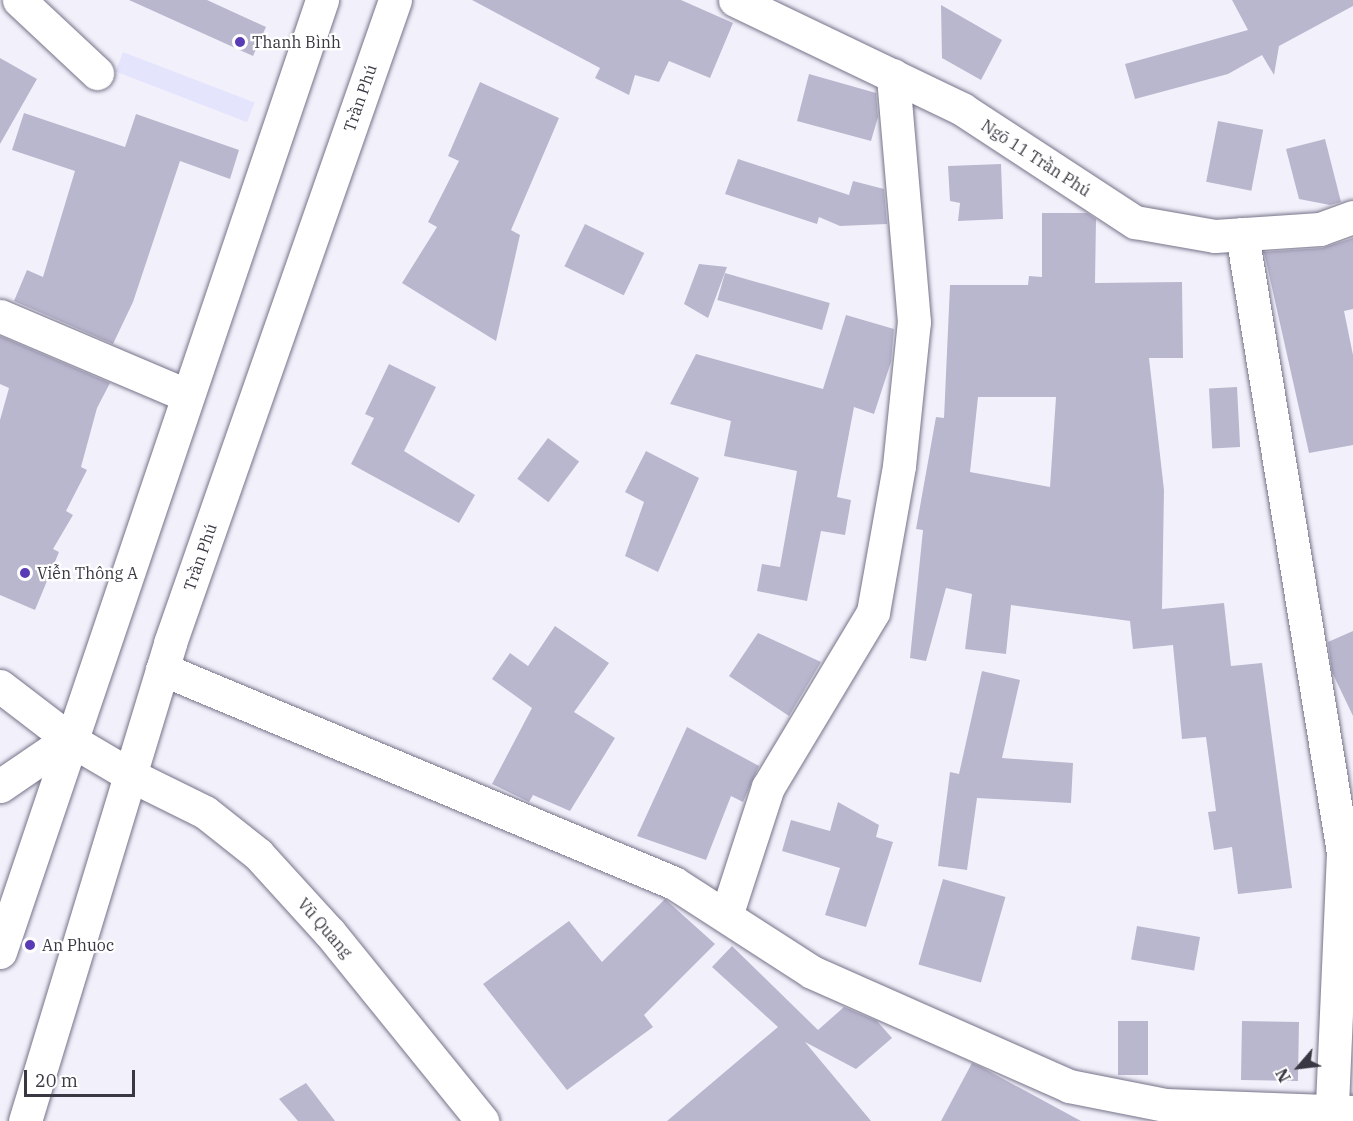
<!DOCTYPE html>
<meta charset="utf-8">
<style>
body{margin:0}
#map{position:relative;width:1353px;height:1121px;overflow:hidden;background:#f2f1fb;font-family:"IBM Plex Serif",serif}
div>[style]{position:absolute}
.built>*{inset:0;background:#e5e4fd;transform-origin:0 0}
.building>*{inset:0;background:#b9b7ce;transform-origin:0 0}
.roads{filter:drop-shadow(0 0 2px #757489) drop-shadow(0 0 2px #757489)}
.minor>*{height:33px;margin:-16.5px;padding:0 16.5px;transform-origin:16.5px;border-radius:16.5px;background:#fff}
.major>*{height:33px;margin:-16.5px;padding:0 16.5px;transform-origin:16.5px;border-radius:16.5px;background:#fff}
.dots>*{width:16px;height:16px;translate:-50% -50%;box-sizing:border-box;border:3px solid #fff;border-radius:50%}
span{translate:-50% -50%;white-space:nowrap;text-align:center;line-height:1.15;-webkit-text-stroke:4.5px #fff;paint-order:stroke}
.poi-label{font-size:16px;color:#393842}
.left{translate:0 -50%;text-align:left}
.street-label{font-size:16px;color:#393842}
.north{position:absolute;left:1269px;top:1037px;width:60px;height:60px;-webkit-text-stroke:4px #fff;paint-order:stroke;rotate:242deg;font-size:16px;font-weight:700;line-height:24px;text-align:center;color:#393842}
.north::after{content:'';display:block;margin:auto;width:21px;height:27px;background:#393842;clip-path:polygon(50% 0,100% 100%,50% 72%,0 100%)}
.scale{position:absolute;left:24px;top:1070px;width:111px;height:27px;box-sizing:border-box;border:3px solid #393842;border-top:0;padding-left:8px;font-size:18px;line-height:21px;white-space:nowrap;color:#393842;-webkit-text-stroke:4px #fff;paint-order:stroke}
</style>
<div id="map">
<div class="built">
<i style="left:123px;top:52px;width:141px;height:21px;rotate:21deg"></i>
</div>
<div class="building">
<i style="clip-path:polygon(129px 0,207px 0,266px 27px,253px 56px)"></i>
<i style="clip-path:polygon(472px 0,681px 0,733px 23px,710px 78px,669px 61px,659px 82px,635px 75px,629px 95px,595px 78px,600px 68px)"></i>
<i style="clip-path:polygon(1232px 0,1353px 0,1353px 6px,1279px 46px,1274px 75px,1262px 55px,1228px 74px,1135px 99px,1125px 64px,1248px 30px)"></i>
<i style="clip-path:polygon(941px 5px,1002px 40px,981px 80px,942px 58px)"></i>
<i style="clip-path:polygon(0 58px,37px 79px,0 144px)"></i>
<i style="clip-path:polygon(809px 74px,876px 93px,878px 117px,871px 141px,797px 121px)"></i>
<i style="clip-path:polygon(480px 82px,559px 118px,511px 230px,520px 235px,496px 341px,402px 283px,437px 227px,428px 222px,459px 161px,448px 156px)"></i>
<i style="clip-path:polygon(24px 113px,125px 147px,136px 114px,239px 150px,230px 179px,180px 161px,133px 302px,113px 344px,14px 301px,27px 270px,43px 277px,75px 171px,12px 150px)"></i>
<i style="left:1218px;top:121px;width:46px;height:62px;rotate:11deg"></i>
<i style="clip-path:polygon(1325px 139px,1341px 202px,1330px 205px,1299px 199px,1286px 149px)"></i>
<i style="clip-path:polygon(738px 159px,849px 195px,853px 181px,884px 189px,887px 224px,840px 226px,819px 217px,817px 224px,725px 194px)"></i>
<i style="clip-path:polygon(1001px 164px,1003px 219px,958px 221px,960px 203px,950px 201px,948px 166px)"></i>
<i style="clip-path:polygon(evenodd,1042px 213px,1087px 213px,1096px 219px,1095px 283px,1182px 282px,1183px 358px,1149px 358px,1164px 490px,1162px 609px,1224px 603px,1231px 666px,1262px 663px,1292px 888px,1238px 894px,1232px 847px,1214px 850px,1208px 812px,1216px 811px,1206px 737px,1182px 739px,1173px 645px,1133px 649px,1130px 621px,1011px 605px,1006px 654px,965px 649px,972px 594px,946px 588px,926px 661px,910px 658px,923px 530px,916px 529px,936px 417px,944px 418px,950px 285px,1028px 285px,1029px 276px,1042px 277px,1042px 213px,978px 397px,1056px 397px,1050px 487px,970px 472px,978px 397px)"></i>
<i style="left:585px;top:224px;width:66px;height:47px;rotate:26deg"></i>
<i style="clip-path:polygon(1353px 238px,1353px 309px,1344px 311px,1353px 355px,1353px 445px,1309px 453px,1264px 252px,1322px 248px)"></i>
<i style="clip-path:polygon(699px 264px,727px 267px,708px 318px,684px 304px)"></i>
<i style="left:725px;top:273px;width:109px;height:28px;rotate:16deg"></i>
<i style="clip-path:polygon(846px 315px,894px 329px,891px 362px,874px 414px,854px 407px,837px 497px,851px 500px,845px 535px,821px 531px,807px 601px,757px 591px,762px 564px,780px 567px,797px 471px,724px 456px,731px 421px,670px 404px,696px 354px,823px 389px)"></i>
<i style="clip-path:polygon(0 336px,110px 383px,97px 408px,81px 467px,87px 470px,66px 511px,73px 515px,53px 549px,59px 552px,35px 610px,0 595px,0 420px,9px 388px,0 384px)"></i>
<i style="clip-path:polygon(389px 364px,436px 387px,404px 451px,475px 495px,459px 523px,351px 464px,374px 418px,365px 414px)"></i>
<i style="left:1237px;top:387px;width:60px;height:28px;rotate:87deg"></i>
<i style="left:548px;top:438px;width:39px;height:51px;rotate:37deg"></i>
<i style="clip-path:polygon(646px 451px,699px 478px,658px 572px,625px 556px,644px 502px,625px 492px)"></i>
<i style="clip-path:polygon(555px 626px,609px 663px,574px 712px,615px 738px,570px 811px,533px 795px,529px 802px,492px 784px,532px 708px,492px 679px,510px 653px,528px 666px)"></i>
<i style="clip-path:polygon(1353px 631px,1353px 716px,1332px 672px,1328px 642px)"></i>
<i style="clip-path:polygon(758px 633px,821px 662px,789px 716px,729px 676px)"></i>
<i style="clip-path:polygon(982px 671px,1020px 680px,1002px 758px,1073px 763px,1071px 803px,977px 798px,967px 870px,938px 866px,950px 772px,959px 774px)"></i>
<i style="clip-path:polygon(687px 727px,759px 766px,743px 802px,731px 796px,706px 860px,637px 836px)"></i>
<i style="clip-path:polygon(838px 802px,879px 825px,876px 837px,893px 842px,866px 927px,825px 915px,840px 868px,782px 851px,791px 820px,830px 831px)"></i>
<i style="left:943px;top:879px;width:65px;height:89px;rotate:16deg"></i>
<i style="clip-path:polygon(665px 899px,715px 944px,644px 1015px,653px 1027px,567px 1090px,483px 984px,569px 921px,602px 962px)"></i>
<i style="left:1137px;top:926px;width:64px;height:34px;rotate:10deg"></i>
<i style="clip-path:polygon(732px 946px,818px 1030px,844px 1007px,877px 1021px,892px 1038px,856px 1069px,805px 1042px,871px 1121px,667px 1121px,778px 1027px,712px 967px)"></i>
<i style="left:1118px;top:1021px;width:30px;height:54px"></i>
<i style="left:1242px;top:1021px;width:57px;height:59px;rotate:1deg"></i>
<i style="clip-path:polygon(972px 1063px,983px 1068px,1081px 1121px,941px 1121px)"></i>
<i style="clip-path:polygon(306px 1083px,335px 1121px,298px 1121px,279px 1099px)"></i>
</div>
<div class="roads">
<div class="minor">
<i style="left:19px;top:0;width:107px;rotate:43.1deg"></i>
<i style="left:735px;top:0;width:252px;rotate:25.6deg"></i>
<i style="left:962px;top:109px;width:207px;rotate:33.2deg"></i>
<i style="left:1135px;top:222px;width:81px;rotate:9.9deg"></i>
<i style="left:1215px;top:236px;width:105px;rotate:-3.8deg"></i>
<i style="left:1320px;top:229px;width:35px;rotate:-20deg"></i>
<i style="left:1242px;top:234px;width:627px;rotate:80.73deg"></i>
<i style="left:1343px;top:853px;width:257px;rotate:92.5deg"></i>
<i style="left:0;top:316px;width:202px;rotate:23deg"></i>
<i style="left:162px;top:669px;width:555px;rotate:22.68deg"></i>
<i style="left:674px;top:883px;width:164px;rotate:32.8deg"></i>
<i style="left:812px;top:972px;width:281px;rotate:23.9deg"></i>
<i style="left:1069px;top:1086px;width:98px;rotate:11.2deg"></i>
<i style="left:1165px;top:1105px;width:188px;rotate:2.1deg"></i>
<i style="left:0;top:686px;width:87px;rotate:37.5deg"></i>
<i style="left:69px;top:739px;width:73px;rotate:30.4deg"></i>
<i style="left:0;top:786px;width:83px;rotate:-34.3deg"></i>
<i style="left:726px;top:916px;width:136px;rotate:-72deg"></i>
<i style="left:768px;top:787px;width:204px;rotate:-59deg"></i>
<i style="left:873px;top:612px;width:148px;rotate:-79.9deg"></i>
<i style="left:899px;top:466px;width:145px;rotate:-84.1deg"></i>
<i style="left:914px;top:322px;width:248px;rotate:-94.9deg"></i>
</div>
<div class="major">
<i style="left:132px;top:776px;width:81px;rotate:26.3deg"></i>
<i style="left:205px;top:812px;width:68px;rotate:38.4deg"></i>
<i style="left:258px;top:854px;width:107px;rotate:47.7deg"></i>
<i style="left:330px;top:933px;width:242px;rotate:51deg"></i>
<i style="left:0;top:952px;width:1005px;rotate:-71.31deg"></i>
<i style="left:25px;top:1121px;width:500px;rotate:-73.1deg"></i>
<i style="left:170px;top:643px;width:681px;rotate:-70.71deg"></i>
</div>
</div>
<div class="dots">
<i style="left:240px;top:42px;background:#593cb5"></i>
<i style="left:25px;top:573px;background:#593cb5"></i>
<i style="left:30px;top:945px;background:#593cb5"></i>
</div>
<div class="poi-label">
<span class="left" style="left:252px;top:42px">Thanh Bình</span>
<span class="left" style="left:37px;top:573px">Viễn Thông A</span>
<span class="left" style="left:42px;top:945px">An Phuoc</span>
</div>
<div class="street-label">
<span style="left:360px;top:98px;rotate:-71deg">Trần Phú</span>
<span style="left:1036px;top:158px;rotate:33deg">Ngõ 11 Trần Phú</span>
<span style="left:200px;top:557px;rotate:-71deg">Trần Phú</span>
<span style="left:325px;top:928px;rotate:49deg">Vũ Quang</span>
</div>
<div class="north">N</div>
<div class="scale">20 m</div>
</div>
